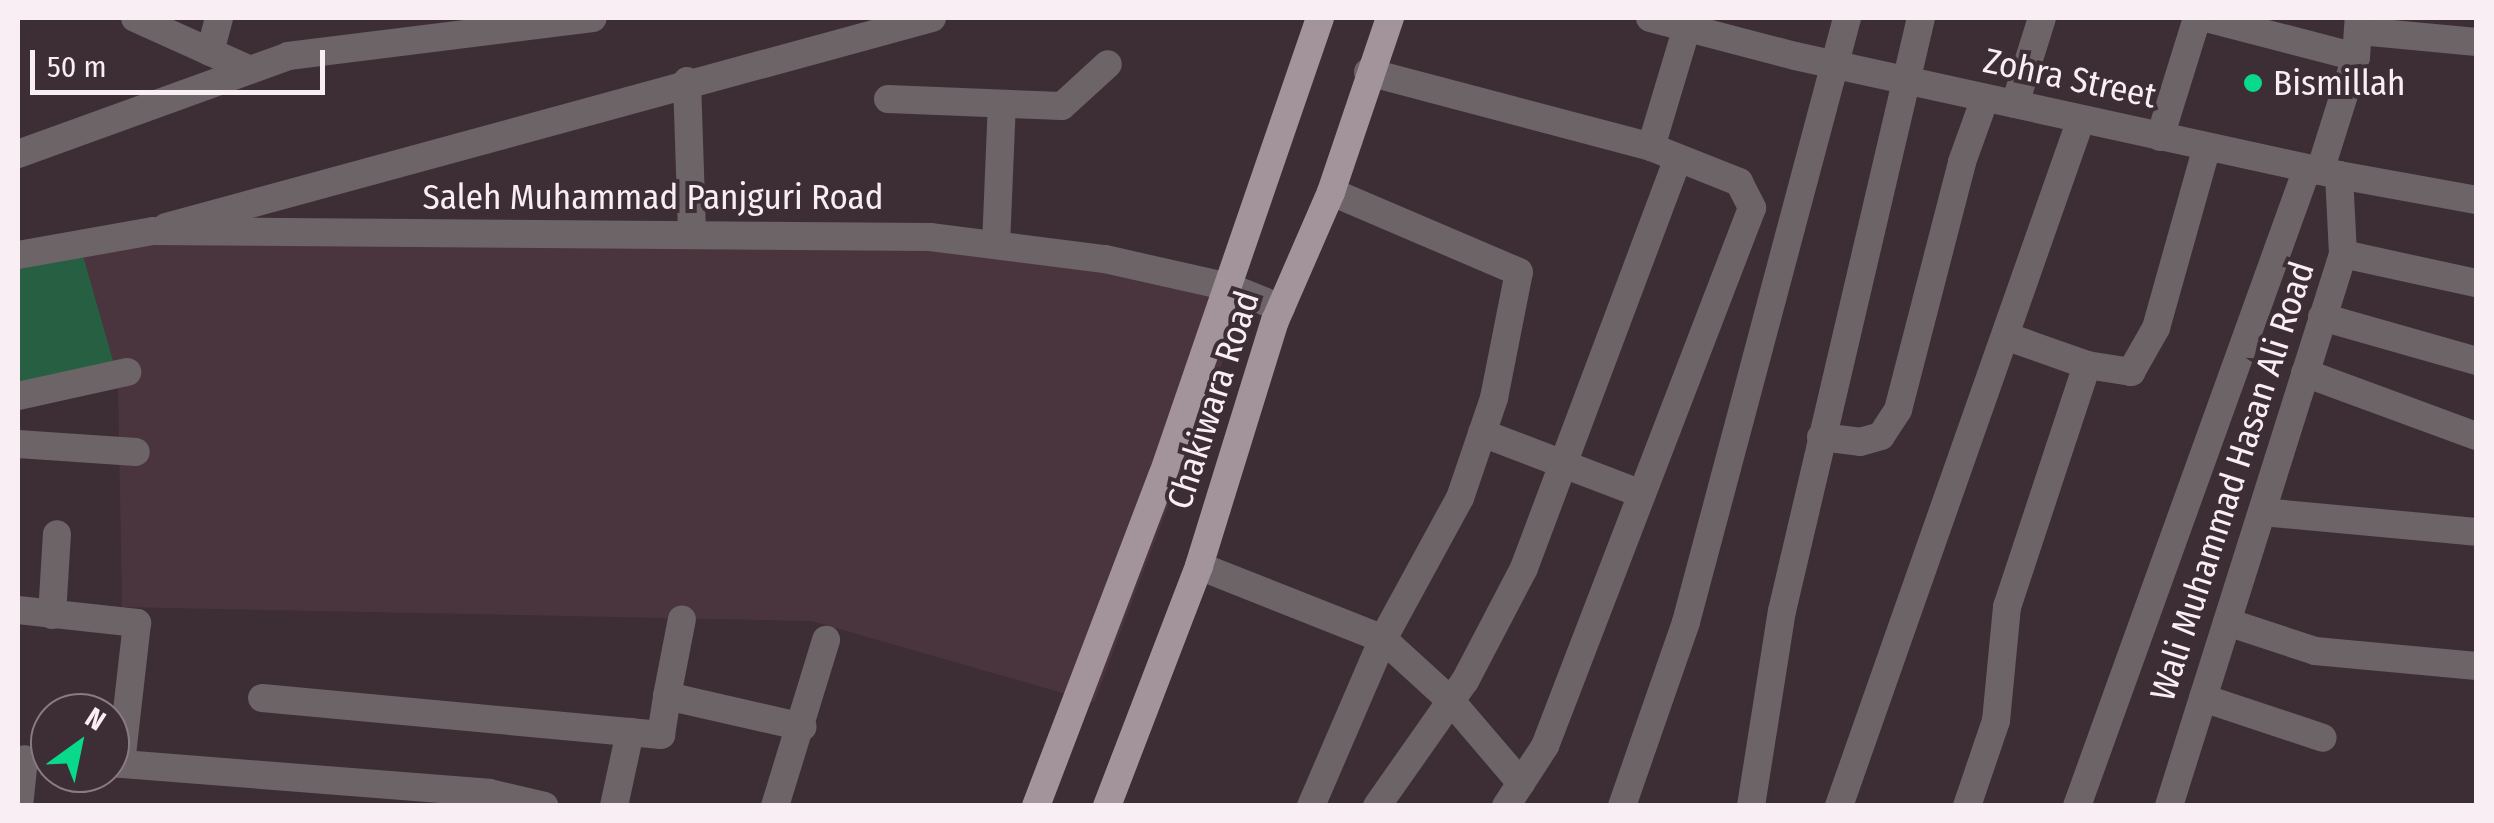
<!DOCTYPE html>
<style>
body{margin:0}
#map{position:relative;width:2494px;height:823px;overflow:hidden;background:#3d2e35;font-family:"Fira Sans Condensed",sans-serif}
div>[style]{position:absolute}
.built>*{inset:0;background:#4a353f}
.green>*{inset:0;background:#275f42}
.minor>*{height:28px;margin:-14px;padding:0 14px;transform-origin:14px;border-radius:14px;background:#6c6467}
.tertiary>*{height:28px;margin:-14px;padding:0 14px;transform-origin:14px;border-radius:14px;background:#6c6467}
.primary>*{height:28px;margin:-14px;padding:0 14px;transform-origin:14px;border-radius:14px;background:#a3939a}
.dots>*{width:28px;height:28px;translate:-50% -50%;box-sizing:border-box;border:5px solid #3d2e35;border-radius:50%}
span{translate:-50% -50%;white-space:nowrap;text-align:center;line-height:1.15;-webkit-text-stroke:8px #3d2e35;paint-order:stroke}
.street-label{font-size:35px;color:#f9eef3}
.poi-label{font-size:35px;color:#f9eef3}
.left{translate:0 -50%;text-align:left}
.frame{position:absolute;inset:0;border:20px solid #f9eef3;pointer-events:none}
.north{position:absolute;left:30px;top:693px;width:100px;height:100px;box-sizing:border-box;background:#3d2e35;border:2px solid #887b81;border-radius:50%;rotate:33deg;font-size:28px;font-weight:700;line-height:40px;text-align:center;color:#f9eef3}
.north::after{content:'';display:block;margin:auto;width:35px;height:45px;background:#08d98b;clip-path:polygon(50% 0,100% 100%,50% 72%,0 100%)}
.scale{position:absolute;left:30px;top:50px;width:295px;height:45px;box-sizing:border-box;border:5px solid #f9eef3;border-top:0;padding-left:12px;font-size:30px;line-height:35px;white-space:nowrap;color:#f9eef3;-webkit-text-stroke:8px #3d2e35;paint-order:stroke}
</style>
<div id="map">
<div class="built">
<i style="clip-path:polygon(930px 237px,1246px 300px,1094px 702px,812px 621px,122px 607px,118px 378px,80px 245px)"></i>
</div>
<div class="green">
<i style="clip-path:polygon(80px 245px,118px 378px,18px 397px,18px 257px)"></i>
</div>
<div class="minor">
<i style="left:135px;top:18px;width:126px;rotate:24.3deg"></i>
<i style="left:2206px;top:18px;width:155px;rotate:14.6deg"></i>
<i style="left:2360px;top:31px;width:117px;rotate:5.4deg"></i>
<i style="left:210px;top:52px;width:35px;rotate:-75deg"></i>
<i style="left:1368px;top:72px;width:293px;rotate:14.8deg"></i>
<i style="left:1651px;top:147px;width:95px;rotate:21.7deg"></i>
<i style="left:1739px;top:182px;width:29px;rotate:63deg"></i>
<i style="left:1752px;top:208px;width:576px;rotate:111.04deg"></i>
<i style="left:1545px;top:746px;width:72px;rotate:123deg"></i>
<i style="left:687px;top:81px;width:154px;rotate:88.1deg"></i>
<i style="left:888px;top:99px;width:174px;rotate:2.3deg"></i>
<i style="left:1062px;top:106px;width:62px;rotate:-42.4deg"></i>
<i style="left:2015px;top:104px;width:90px;rotate:-72.6deg"></i>
<i style="left:2160px;top:137px;width:125px;rotate:-72.7deg"></i>
<i style="left:1651px;top:147px;width:125px;rotate:-73.3deg"></i>
<i style="left:18px;top:154px;width:287px;rotate:-19.9deg"></i>
<i style="left:288px;top:56px;width:307px;rotate:-7.1deg"></i>
<i style="left:2320px;top:171px;width:120px;rotate:-72.5deg"></i>
<i style="left:2356px;top:57px;width:39px;rotate:-86deg"></i>
<i style="left:2339px;top:175px;width:139px;rotate:10.3deg"></i>
<i style="left:166px;top:227px;width:794px;rotate:-15.26deg"></i>
<i style="left:996px;top:245px;width:141px;rotate:-87.6deg"></i>
<i style="left:2343px;top:254px;width:136px;rotate:12.3deg"></i>
<i style="left:2322px;top:317px;width:160px;rotate:15.9deg"></i>
<i style="left:2008px;top:337px;width:84px;rotate:19.5deg"></i>
<i style="left:2087px;top:365px;width:45px;rotate:9deg"></i>
<i style="left:2131px;top:372px;width:51px;rotate:-60.4deg"></i>
<i style="left:2156px;top:328px;width:188px;rotate:-74.3deg"></i>
<i style="left:2305px;top:373px;width:182px;rotate:20.2deg"></i>
<i style="left:18px;top:396px;width:112px;rotate:-12.4deg"></i>
<i style="left:1482px;top:433px;width:171px;rotate:20.9deg"></i>
<i style="left:1821px;top:437px;width:39px;rotate:7deg"></i>
<i style="left:1860px;top:442px;width:22px;rotate:-16deg"></i>
<i style="left:1881px;top:436px;width:31px;rotate:-57deg"></i>
<i style="left:1898px;top:410px;width:256px;rotate:-75.5deg"></i>
<i style="left:1962px;top:162px;width:68px;rotate:-70.2deg"></i>
<i style="left:18px;top:444px;width:118px;rotate:3.9deg"></i>
<i style="left:2262px;top:512px;width:215px;rotate:5.3deg"></i>
<i style="left:1199px;top:566px;width:198px;rotate:21.6deg"></i>
<i style="left:1383px;top:639px;width:92px;rotate:42.4deg"></i>
<i style="left:1451px;top:701px;width:108px;rotate:49.5deg"></i>
<i style="left:18px;top:610px;width:120px;rotate:6.2deg"></i>
<i style="left:137px;top:623px;width:142px;rotate:96.5deg"></i>
<i style="left:52px;top:615px;width:81px;rotate:-86.5deg"></i>
<i style="left:2227px;top:622px;width:93px;rotate:18.2deg"></i>
<i style="left:2315px;top:651px;width:162px;rotate:5.3deg"></i>
<i style="left:667px;top:696px;width:78px;rotate:-79deg"></i>
<i style="left:262px;top:698px;width:401px;rotate:5.3deg"></i>
<i style="left:661px;top:735px;width:39px;rotate:-81deg"></i>
<i style="left:667px;top:696px;width:139px;rotate:12.8deg"></i>
<i style="left:2203px;top:698px;width:126px;rotate:18.4deg"></i>
<i style="left:110px;top:763px;width:380px;rotate:4.5deg"></i>
<i style="left:489px;top:793px;width:57px;rotate:13.1deg"></i>
<i style="left:19px;top:806px;width:47px;rotate:-83.9deg"></i>
<i style="left:614px;top:806px;width:76px;rotate:-77.8deg"></i>
<i style="left:775px;top:806px;width:174px;rotate:-72.9deg"></i>
<i style="left:1311px;top:806px;width:182px;rotate:-66.7deg"></i>
<i style="left:1383px;top:639px;width:161px;rotate:-61.4deg"></i>
<i style="left:1460px;top:498px;width:106px;rotate:-71.2deg"></i>
<i style="left:1494px;top:398px;width:128px;rotate:-78.8deg"></i>
<i style="left:1519px;top:272px;width:204px;rotate:-156.9deg"></i>
<i style="left:1377px;top:806px;width:153px;rotate:-54.9deg"></i>
<i style="left:1465px;top:681px;width:127px;rotate:-62.4deg"></i>
<i style="left:1524px;top:568px;width:437px;rotate:-69.4deg"></i>
<i style="left:1622px;top:806px;width:195px;rotate:-70.8deg"></i>
<i style="left:1686px;top:622px;width:625px;rotate:-75.07deg"></i>
<i style="left:1751px;top:806px;width:197px;rotate:-81deg"></i>
<i style="left:1782px;top:611px;width:609px;rotate:-76.81deg"></i>
<i style="left:1839px;top:806px;width:728px;rotate:-70.59deg"></i>
<i style="left:1967px;top:806px;width:90px;rotate:-71.2deg"></i>
<i style="left:1996px;top:721px;width:115px;rotate:-84.5deg"></i>
<i style="left:2007px;top:607px;width:255px;rotate:-71.7deg"></i>
<i style="left:2077px;top:806px;width:677px;rotate:-70.15deg"></i>
</div>
<div class="tertiary">
<i style="left:1650px;top:18px;width:150px;rotate:14.7deg"></i>
<i style="left:1795px;top:56px;width:557px;rotate:12.34deg"></i>
<i style="left:2339px;top:175px;width:79px;rotate:87.1deg"></i>
<i style="left:2343px;top:254px;width:579px;rotate:107.5deg"></i>
<i style="left:18px;top:255px;width:137px;rotate:-10.1deg"></i>
<i style="left:153px;top:231px;width:777px;rotate:0.44deg"></i>
<i style="left:930px;top:237px;width:176px;rotate:7.2deg"></i>
<i style="left:1105px;top:259px;width:127px;rotate:12.7deg"></i>
<i style="left:1229px;top:287px;width:56px;rotate:22deg"></i>
</div>
<div class="primary">
<i style="left:1036px;top:806px;width:355px;rotate:-69.1deg"></i>
<i style="left:1163px;top:474px;width:482px;rotate:-71deg"></i>
<i style="left:1107px;top:806px;width:257px;rotate:-69deg"></i>
<i style="left:1199px;top:566px;width:257px;rotate:-72.8deg"></i>
<i style="left:1275px;top:321px;width:141px;rotate:-66.5deg"></i>
<i style="left:1331px;top:192px;width:184px;rotate:-71.3deg"></i>
</div>
<div class="dots">
<i style="left:2253px;top:83px;background:#08d98b"></i>
</div>
<div class="street-label">
<span style="left:2070px;top:78px;rotate:12deg">Zohra Street</span>
<span style="left:653px;top:197px">Saleh Muhammad Panjguri Road</span>
<span style="left:1213px;top:400px;rotate:-72deg">Chakiwara Road</span>
<span style="left:2232px;top:481px;rotate:-72deg">Wali Muhammad Hasan Ali Road</span>
</div>
<div class="poi-label">
<span class="left" style="left:2273px;top:83px">Bismillah</span>
</div>
<div class="frame"></div>
<div class="north">N</div>
<div class="scale">50 m</div>
</div>
